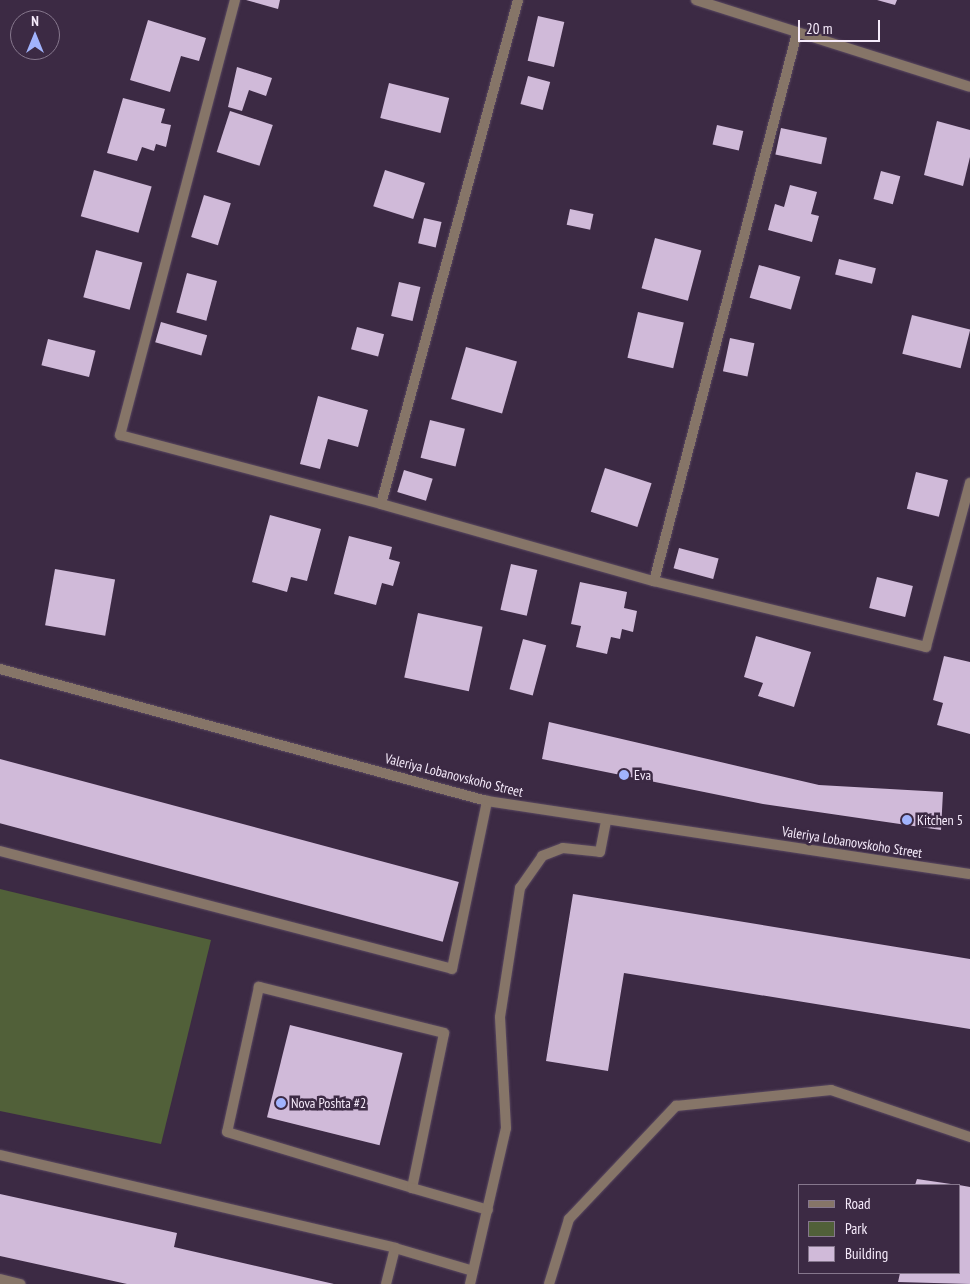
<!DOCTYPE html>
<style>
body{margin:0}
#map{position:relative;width:970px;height:1284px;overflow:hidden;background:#3c2a44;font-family:"PT Sans Narrow",sans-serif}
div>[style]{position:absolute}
.green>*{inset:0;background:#516039}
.building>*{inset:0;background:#d0bad9;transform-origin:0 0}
.roads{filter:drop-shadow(0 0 1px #5a4961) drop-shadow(0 0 1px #5a4961)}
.lane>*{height:10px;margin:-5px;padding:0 5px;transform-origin:5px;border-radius:5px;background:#867568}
.street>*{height:10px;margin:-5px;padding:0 5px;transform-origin:5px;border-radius:5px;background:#867568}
.dots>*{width:14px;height:14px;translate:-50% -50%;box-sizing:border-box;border:2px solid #3c2a44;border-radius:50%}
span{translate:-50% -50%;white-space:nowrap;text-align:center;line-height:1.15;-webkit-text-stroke:5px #3c2a44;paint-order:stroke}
.street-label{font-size:14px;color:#f6ebfb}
.poi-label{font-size:14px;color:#f6ebfb}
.left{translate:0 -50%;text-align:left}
.legend{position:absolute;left:798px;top:1184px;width:162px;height:90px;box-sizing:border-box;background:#3c2a44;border:1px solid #86778d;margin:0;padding:6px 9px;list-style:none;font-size:15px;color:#f6ebfb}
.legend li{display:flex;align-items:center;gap:10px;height:25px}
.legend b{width:25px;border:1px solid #86778d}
.north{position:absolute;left:10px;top:10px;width:50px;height:50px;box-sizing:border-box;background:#3c2a44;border:1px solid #86778d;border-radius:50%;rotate:0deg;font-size:14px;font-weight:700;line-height:20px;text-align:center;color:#f6ebfb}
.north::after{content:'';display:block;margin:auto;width:18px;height:22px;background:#a1b3fd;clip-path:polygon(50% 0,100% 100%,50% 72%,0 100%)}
.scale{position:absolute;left:798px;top:20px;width:82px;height:22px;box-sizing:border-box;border:2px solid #f6ebfb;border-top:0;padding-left:6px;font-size:15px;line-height:18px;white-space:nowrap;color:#f6ebfb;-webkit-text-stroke:4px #3c2a44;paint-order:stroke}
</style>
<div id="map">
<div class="green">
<i style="clip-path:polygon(0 889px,211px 940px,161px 1144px,0 1111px)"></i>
</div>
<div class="building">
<i style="clip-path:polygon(246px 0,280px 0,278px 9px)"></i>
<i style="clip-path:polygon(877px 0,897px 0,895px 5px)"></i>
<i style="left:538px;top:16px;width:27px;height:46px;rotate:13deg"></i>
<i style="clip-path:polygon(148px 20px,206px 38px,199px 61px,181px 56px,170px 92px,130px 80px)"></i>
<i style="clip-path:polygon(237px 67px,272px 78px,266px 96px,249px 90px,242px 111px,228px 107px)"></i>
<i style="left:528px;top:76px;width:23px;height:29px;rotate:15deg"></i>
<i style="left:389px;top:83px;width:62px;height:36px;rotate:14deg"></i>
<i style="clip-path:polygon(123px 98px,165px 109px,161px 123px,171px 125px,166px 147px,156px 144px,154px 151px,142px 147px,137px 161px,107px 153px)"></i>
<i style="left:230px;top:111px;width:45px;height:43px;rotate:18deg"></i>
<i style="clip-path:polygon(937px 121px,970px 130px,970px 157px,963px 186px,924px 175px)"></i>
<i style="left:717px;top:125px;width:27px;height:20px;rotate:13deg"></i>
<i style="left:781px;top:128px;width:47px;height:27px;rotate:12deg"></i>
<i style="left:94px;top:170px;width:60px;height:48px;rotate:16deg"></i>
<i style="left:385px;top:170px;width:42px;height:38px;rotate:18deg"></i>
<i style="left:881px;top:171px;width:20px;height:29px;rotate:15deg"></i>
<i style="clip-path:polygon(790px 185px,817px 192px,811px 214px,819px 216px,812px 242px,768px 230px,775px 204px,784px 207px)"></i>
<i style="left:204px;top:195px;width:28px;height:44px;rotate:17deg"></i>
<i style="left:570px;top:209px;width:24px;height:16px;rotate:12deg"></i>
<i style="left:424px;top:218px;width:18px;height:26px;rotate:13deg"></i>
<i style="left:655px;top:238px;width:48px;height:52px;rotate:15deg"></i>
<i style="left:96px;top:250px;width:48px;height:49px;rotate:15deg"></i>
<i style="left:839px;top:259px;width:38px;height:16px;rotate:14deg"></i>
<i style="left:759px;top:265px;width:43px;height:34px;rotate:16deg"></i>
<i style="left:187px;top:273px;width:31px;height:41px;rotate:15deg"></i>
<i style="left:399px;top:282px;width:22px;height:35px;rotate:13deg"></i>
<i style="left:638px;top:312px;width:47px;height:47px;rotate:13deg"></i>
<i style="left:912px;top:315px;width:60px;height:40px;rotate:14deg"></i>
<i style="left:161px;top:322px;width:48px;height:21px;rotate:16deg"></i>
<i style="left:357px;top:327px;width:28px;height:23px;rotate:15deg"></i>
<i style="left:730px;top:338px;width:25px;height:34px;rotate:12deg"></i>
<i style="left:48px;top:339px;width:49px;height:27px;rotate:14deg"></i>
<i style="left:466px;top:347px;width:53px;height:54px;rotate:16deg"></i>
<i style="clip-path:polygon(318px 396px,368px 410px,358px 447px,328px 439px,320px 469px,300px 464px)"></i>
<i style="left:430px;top:420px;width:36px;height:39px;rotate:14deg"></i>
<i style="left:605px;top:468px;width:49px;height:46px;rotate:18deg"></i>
<i style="left:404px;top:470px;width:30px;height:23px;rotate:17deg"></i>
<i style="left:916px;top:472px;width:33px;height:38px;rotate:14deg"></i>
<i style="clip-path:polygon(270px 515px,321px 529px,307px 581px,291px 577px,287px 592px,252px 582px)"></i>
<i style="clip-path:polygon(349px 536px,392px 547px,389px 559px,400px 562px,393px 586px,382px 583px,376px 605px,334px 594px)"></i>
<i style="left:679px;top:548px;width:41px;height:21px;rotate:15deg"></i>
<i style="left:511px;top:564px;width:27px;height:47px;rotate:13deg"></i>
<i style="left:55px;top:569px;width:61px;height:57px;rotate:10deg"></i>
<i style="left:877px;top:577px;width:37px;height:32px;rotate:14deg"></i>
<i style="clip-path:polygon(580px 582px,627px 592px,624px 608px,637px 611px,633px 632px,622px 629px,620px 639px,611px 637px,607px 654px,576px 647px,581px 626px,571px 624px)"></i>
<i style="left:418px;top:613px;width:66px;height:66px;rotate:12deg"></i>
<i style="clip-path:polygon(756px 636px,811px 652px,794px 707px,758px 696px,763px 683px,744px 677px)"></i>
<i style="left:523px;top:639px;width:24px;height:52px;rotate:15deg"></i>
<i style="clip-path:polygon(944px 656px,970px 662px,970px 734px,937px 725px,943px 703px,933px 700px)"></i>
<i style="clip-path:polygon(549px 722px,819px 785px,943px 792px,941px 830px,763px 804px,542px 759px)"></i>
<i style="left:0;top:759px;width:475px;height:62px;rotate:15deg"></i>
<i style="clip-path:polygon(573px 894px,970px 959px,970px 1029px,624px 973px,608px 1071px,546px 1061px)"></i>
<i style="left:290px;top:1025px;width:116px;height:95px;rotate:14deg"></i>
<i style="clip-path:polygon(917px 1179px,951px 1184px,951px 1185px,915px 1185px)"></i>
<i style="clip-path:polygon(959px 1185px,970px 1187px,970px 1284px,898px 1282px,900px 1273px,959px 1273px)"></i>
<i style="clip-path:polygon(0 1194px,177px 1233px,174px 1247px,334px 1284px,127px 1284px,0 1256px)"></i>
</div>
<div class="roads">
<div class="lane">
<i style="left:235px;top:0;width:450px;rotate:104.8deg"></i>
<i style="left:120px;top:435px;width:270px;rotate:14.8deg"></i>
<i style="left:381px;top:504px;width:522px;rotate:-74.79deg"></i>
<i style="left:381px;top:504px;width:284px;rotate:15.8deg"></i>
<i style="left:654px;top:581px;width:280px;rotate:13.6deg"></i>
<i style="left:926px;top:647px;width:170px;rotate:-75deg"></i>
<i style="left:654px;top:581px;width:566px;rotate:-75.37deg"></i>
<i style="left:0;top:851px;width:467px;rotate:14.6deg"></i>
<i style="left:452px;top:969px;width:172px;rotate:-78.2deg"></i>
<i style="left:0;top:1155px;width:406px;rotate:13.2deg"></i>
<i style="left:395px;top:1248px;width:37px;rotate:104deg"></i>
<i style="left:412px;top:1188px;width:158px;rotate:-78.3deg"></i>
<i style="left:444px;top:1033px;width:191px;rotate:-166deg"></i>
<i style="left:259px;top:987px;width:148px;rotate:102.4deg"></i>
<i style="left:227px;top:1132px;width:193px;rotate:16.8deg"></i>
<i style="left:412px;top:1188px;width:79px;rotate:16.1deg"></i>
<i style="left:395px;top:1248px;width:81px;rotate:16.4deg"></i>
<i style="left:0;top:1279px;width:21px;rotate:14deg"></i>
<i style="left:470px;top:1284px;width:160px;rotate:-77deg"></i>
<i style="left:506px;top:1128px;width:111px;rotate:-93.1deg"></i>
<i style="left:500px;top:1017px;width:131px;rotate:-81.2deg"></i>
<i style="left:520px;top:888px;width:39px;rotate:-55deg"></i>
<i style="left:542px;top:856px;width:22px;rotate:-21deg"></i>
<i style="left:563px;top:848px;width:37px;rotate:6deg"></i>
<i style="left:600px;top:852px;width:33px;rotate:-79deg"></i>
<i style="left:549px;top:1284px;width:68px;rotate:-72.9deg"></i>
<i style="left:569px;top:1219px;width:156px;rotate:-46.6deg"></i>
<i style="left:676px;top:1106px;width:156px;rotate:-5.9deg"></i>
<i style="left:831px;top:1090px;width:147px;rotate:18.7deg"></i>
</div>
<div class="street">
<i style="left:696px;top:0;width:287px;rotate:17.6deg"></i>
<i style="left:0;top:669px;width:505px;rotate:15.17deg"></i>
<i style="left:487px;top:801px;width:488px;rotate:8.6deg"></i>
</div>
</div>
<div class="dots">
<i style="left:624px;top:775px;background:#a1b3fd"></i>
<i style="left:907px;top:820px;background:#a1b3fd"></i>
<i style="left:281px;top:1103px;background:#a1b3fd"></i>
</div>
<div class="street-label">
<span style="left:454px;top:775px;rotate:14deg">Valeriya Lobanovskoho Street</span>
<span style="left:852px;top:842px;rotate:9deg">Valeriya Lobanovskoho Street</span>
</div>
<div class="poi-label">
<span class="left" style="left:634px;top:775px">Eva</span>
<span class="left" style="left:917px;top:820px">Kitchen 5</span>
<span class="left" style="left:291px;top:1103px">Nova Poshta #2</span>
</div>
<ul class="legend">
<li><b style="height:6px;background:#867568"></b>Road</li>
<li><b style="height:14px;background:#516039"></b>Park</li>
<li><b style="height:14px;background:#d0bad9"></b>Building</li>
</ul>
<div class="north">N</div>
<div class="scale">20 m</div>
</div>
